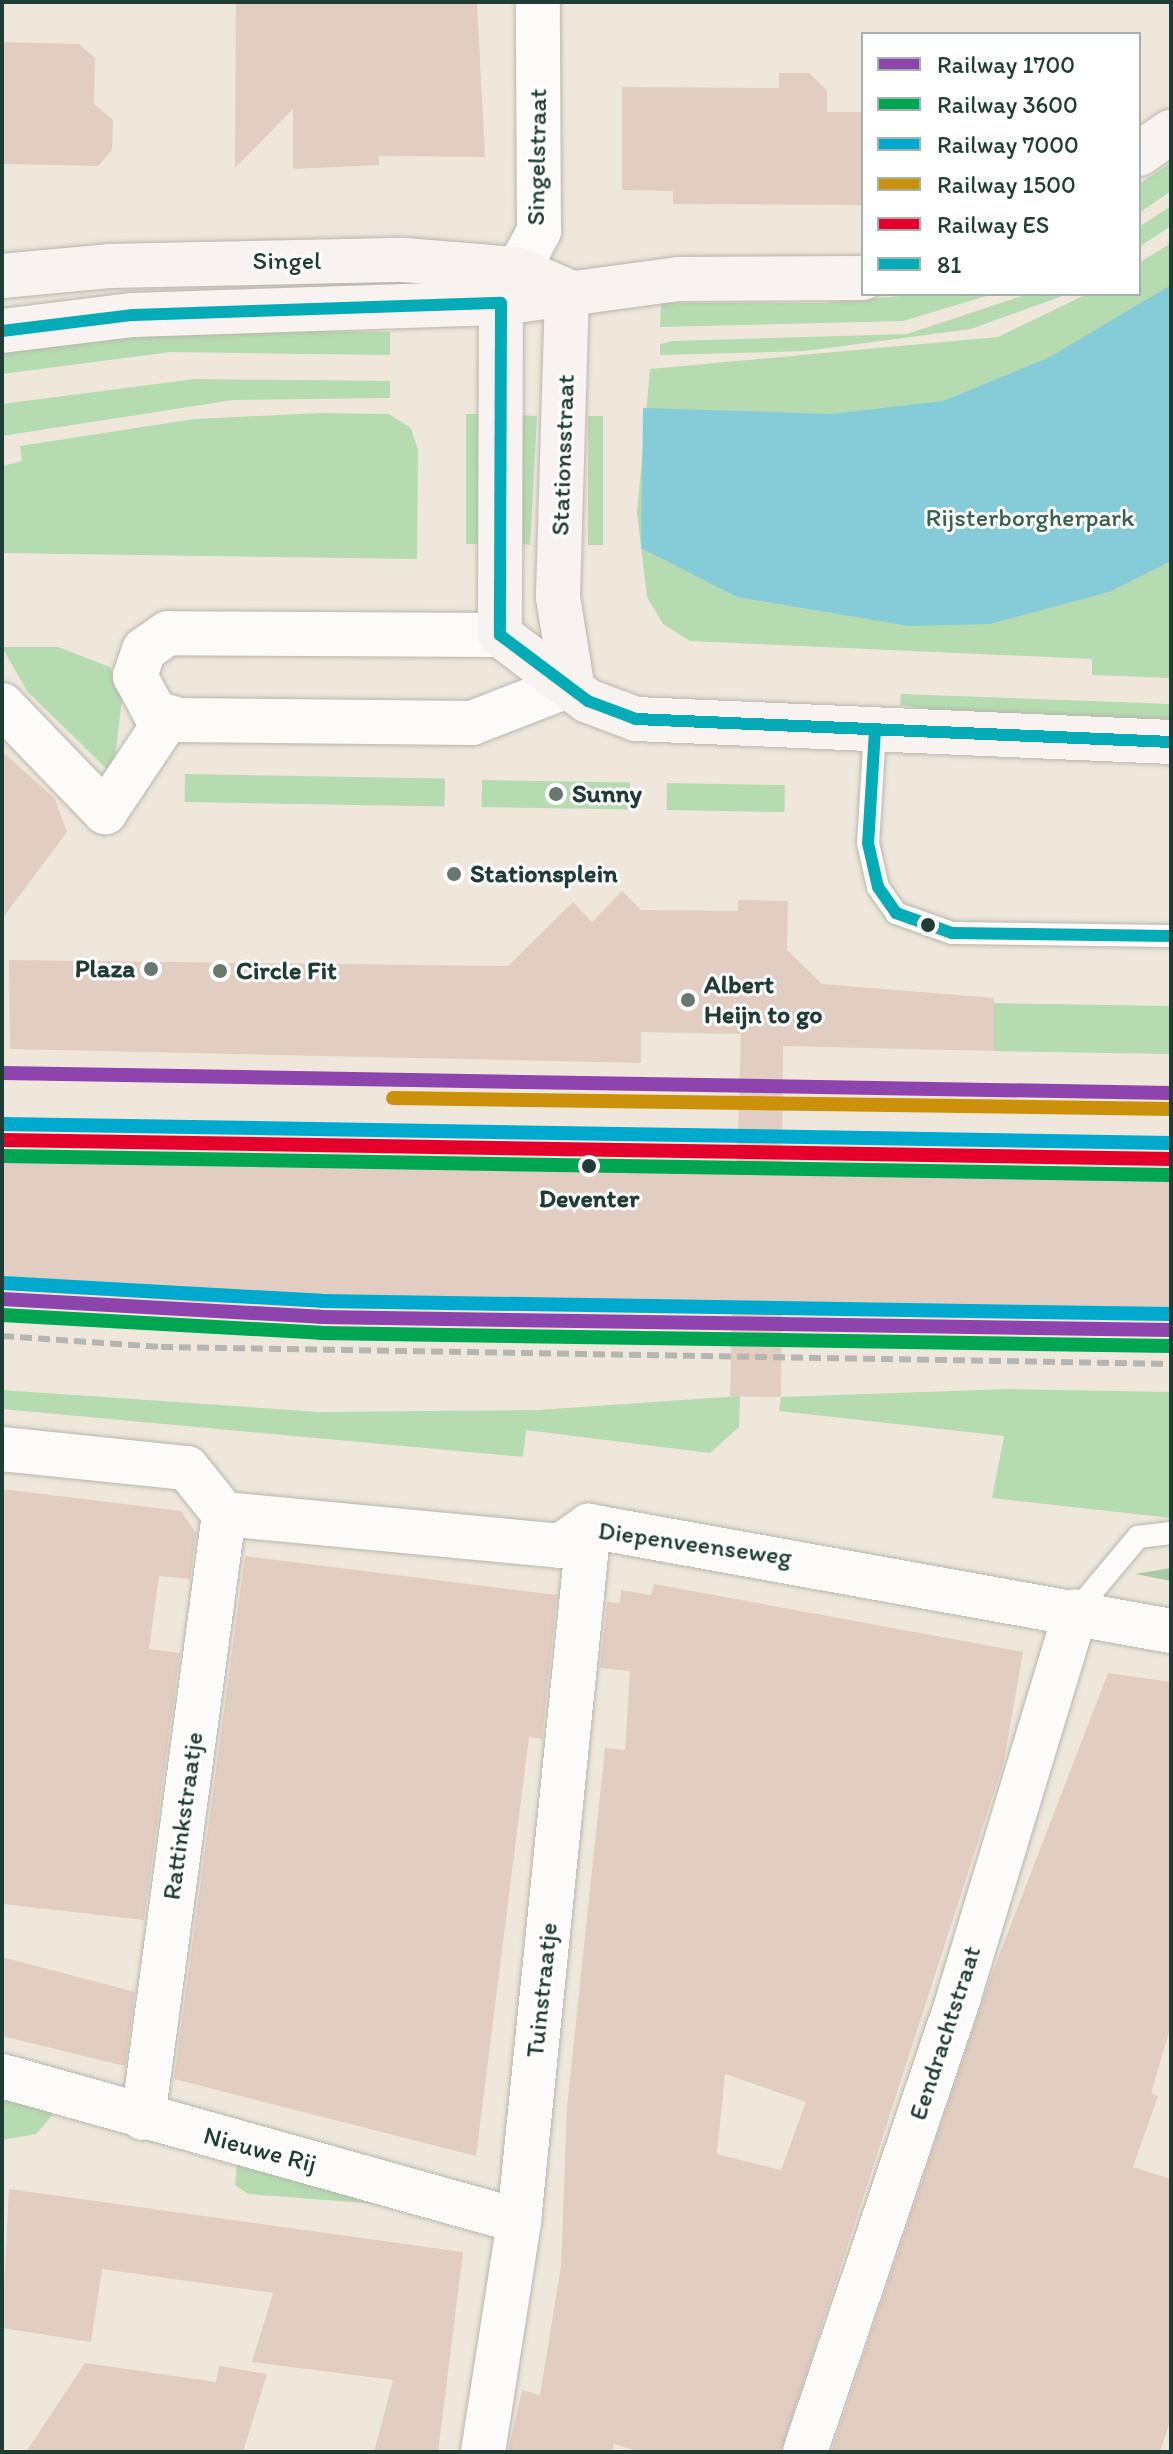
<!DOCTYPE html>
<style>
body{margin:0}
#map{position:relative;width:1173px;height:2454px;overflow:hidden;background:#efe7dc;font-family:Itim,sans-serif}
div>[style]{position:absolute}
.green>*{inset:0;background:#b6dbb0;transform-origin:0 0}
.forest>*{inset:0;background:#a8caa5}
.water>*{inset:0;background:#86ccd8}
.building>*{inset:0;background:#e1cdc2}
.roads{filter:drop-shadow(0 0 2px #b8b6ae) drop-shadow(0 0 2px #b8b6ae)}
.lane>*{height:22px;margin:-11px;padding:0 11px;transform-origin:11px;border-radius:11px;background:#fdfbfa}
.street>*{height:44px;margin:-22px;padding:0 22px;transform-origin:22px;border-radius:22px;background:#fdfbfa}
.secondary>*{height:44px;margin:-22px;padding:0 22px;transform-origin:22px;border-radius:22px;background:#f8f3f0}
.rail>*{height:6px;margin-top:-3px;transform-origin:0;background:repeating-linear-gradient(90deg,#b4b6b3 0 12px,transparent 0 18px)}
.bus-1>*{height:12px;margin:-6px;padding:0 6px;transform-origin:6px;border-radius:6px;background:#05abb6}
.rail-1>*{height:14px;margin:-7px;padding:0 7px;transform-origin:7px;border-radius:7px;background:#8e44ad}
.rail-2>*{height:14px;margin:-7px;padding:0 7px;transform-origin:7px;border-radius:7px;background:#00a651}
.rail-3>*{height:14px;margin:-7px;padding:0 7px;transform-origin:7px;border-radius:7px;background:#00a9ce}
.rail-4>*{height:14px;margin:-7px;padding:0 7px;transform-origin:7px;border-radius:7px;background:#cc910a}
.rail-5>*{height:14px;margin:-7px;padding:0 7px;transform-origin:7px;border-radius:7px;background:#e4002b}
.dots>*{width:22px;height:22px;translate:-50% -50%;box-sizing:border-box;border:4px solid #fff;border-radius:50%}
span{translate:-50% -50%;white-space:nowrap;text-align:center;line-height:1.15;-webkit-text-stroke:6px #fff;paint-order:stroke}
.street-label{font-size:26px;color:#1f3d34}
.park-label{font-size:26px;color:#39624a}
.poi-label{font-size:26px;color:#1f3d34;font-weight:700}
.left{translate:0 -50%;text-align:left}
.right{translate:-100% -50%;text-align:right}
.stop-label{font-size:26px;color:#1f3d34;font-weight:700}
.frame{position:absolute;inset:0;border:4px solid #1f3d34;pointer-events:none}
.legend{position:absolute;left:861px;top:32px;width:280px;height:264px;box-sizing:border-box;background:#fff;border:2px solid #a5b1ae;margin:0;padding:10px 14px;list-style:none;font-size:24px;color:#1f3d34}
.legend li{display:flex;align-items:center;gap:16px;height:40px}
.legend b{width:40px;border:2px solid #a5b1ae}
</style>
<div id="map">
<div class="green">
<i style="clip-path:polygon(1171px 163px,1171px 191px,1139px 213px,1139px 184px)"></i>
<i style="clip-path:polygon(1171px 206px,1171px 226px,1139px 247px,1139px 227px)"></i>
<i style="clip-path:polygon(1171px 243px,1171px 678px,1092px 675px,1092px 659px,690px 641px,663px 624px,647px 597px,637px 513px,650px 369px,998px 337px,1087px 294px,1139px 294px,1139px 263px)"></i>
<i style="clip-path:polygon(923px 294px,993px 294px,903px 321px,660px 327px,661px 303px,822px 303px)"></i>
<i style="clip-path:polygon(1028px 294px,1068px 294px,971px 329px,805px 351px,660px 355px,660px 344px,673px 341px,907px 334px)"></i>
<i style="clip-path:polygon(244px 330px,390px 332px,390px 355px,171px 352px,2px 374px,2px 345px)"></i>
<i style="clip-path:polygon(195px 379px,390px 381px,390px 398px,233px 400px,2px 436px,2px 404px)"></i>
<i style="clip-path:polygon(320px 413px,389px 414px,411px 428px,418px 450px,417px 559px,2px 553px,2px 466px,22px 461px,20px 446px,194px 419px)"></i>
<i style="left:466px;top:414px;width:18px;height:130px"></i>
<i style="left:520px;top:415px;width:17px;height:129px;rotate:3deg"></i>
<i style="left:588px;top:416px;width:15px;height:129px"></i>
<i style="clip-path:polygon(2px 647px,58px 647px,110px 667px,122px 699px,113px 775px,27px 691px)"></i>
<i style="clip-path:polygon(901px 694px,1171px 704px,1171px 719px,972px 716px,900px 705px)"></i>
<i style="left:185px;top:774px;width:260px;height:28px;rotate:1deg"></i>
<i style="left:482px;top:780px;width:148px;height:27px;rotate:1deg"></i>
<i style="left:667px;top:783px;width:118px;height:27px;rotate:1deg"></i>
<i style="left:994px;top:1003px;width:177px;height:48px;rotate:1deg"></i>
<i style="clip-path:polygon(1009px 1389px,1171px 1392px,1171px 1518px,992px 1498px,1004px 1436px,779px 1411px,781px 1397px)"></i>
<i style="clip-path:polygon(2px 1390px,320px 1412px,538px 1410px,740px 1396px,739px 1427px,710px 1453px,526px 1430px,523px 1457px,2px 1409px)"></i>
<i style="clip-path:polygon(2px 2097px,56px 2111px,36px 2134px,2px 2140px)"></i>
<i style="clip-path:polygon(237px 2164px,379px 2197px,377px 2204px,248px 2194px,235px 2185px)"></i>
</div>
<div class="forest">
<i style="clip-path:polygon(1171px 1568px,1171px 1581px,1135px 1574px)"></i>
</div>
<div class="water">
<i style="clip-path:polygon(1171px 285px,1171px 561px,1109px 592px,990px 624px,909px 626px,737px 597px,641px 548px,643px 408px,831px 414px,943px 401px,1048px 358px)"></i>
</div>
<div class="building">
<i style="clip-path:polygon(236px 2px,477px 2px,485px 157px,379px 156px,379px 165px,293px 169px,293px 109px,235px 168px)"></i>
<i style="clip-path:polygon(2px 42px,79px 44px,95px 58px,94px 104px,113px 120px,112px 150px,98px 166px,2px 164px)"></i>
<i style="clip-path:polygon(779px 73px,809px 73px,827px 90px,827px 112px,863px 112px,863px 205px,673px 204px,673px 191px,622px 190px,622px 87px,779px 88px)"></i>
<i style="clip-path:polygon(2px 751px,55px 799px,67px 832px,2px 919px)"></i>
<i style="clip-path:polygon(622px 891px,641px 910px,738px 911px,738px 900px,788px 901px,787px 950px,822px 984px,994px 998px,994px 1051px,783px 1046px,782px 1166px,1171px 1172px,1171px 1320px,782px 1313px,781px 1397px,759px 1397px,730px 1396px,732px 1312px,196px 1302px,2px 1289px,2px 1153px,737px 1165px,741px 1034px,641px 1032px,641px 1063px,10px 1049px,9px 960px,508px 966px,573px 902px,592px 922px)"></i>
<i style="clip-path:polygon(2px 1489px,181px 1511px,196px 1533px,190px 1579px,159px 1576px,149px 1649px,180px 1653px,144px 1920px,2px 1904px)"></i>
<i style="clip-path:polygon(245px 1556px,557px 1595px,542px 1739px,529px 1737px,476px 2156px,174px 2079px)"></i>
<i style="clip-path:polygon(evenodd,654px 1584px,1023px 1652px,1004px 1761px,781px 2452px,641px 2452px,614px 2444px,612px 2452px,508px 2452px,522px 2390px,540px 2395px,561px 2266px,567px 2107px,605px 1748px,625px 1750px,630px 1671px,600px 1668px,607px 1602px,620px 1603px,621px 1590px,651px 1595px,654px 1584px,725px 2074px,806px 2102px,781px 2170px,717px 2154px,725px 2074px)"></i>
<i style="clip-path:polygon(1108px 1673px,1171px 1682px,1171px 2026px,1151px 2093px,1158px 2096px,1133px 2167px,1171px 2179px,1171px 2418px,1160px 2452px,831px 2452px,990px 1979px)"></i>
<i style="clip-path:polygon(2px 1957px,135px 1992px,125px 2066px,2px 2036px)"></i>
<i style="clip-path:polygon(9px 2189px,463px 2252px,438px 2452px,374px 2452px,393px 2380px,252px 2362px,273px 2293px,102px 2269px,91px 2342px,2px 2328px)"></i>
<i style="clip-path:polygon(85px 2363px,216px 2382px,219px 2366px,267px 2374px,243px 2452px,26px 2452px)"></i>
</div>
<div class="roads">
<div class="lane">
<i style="left:875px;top:730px;width:113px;rotate:93.5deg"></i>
<i style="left:868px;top:843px;width:45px;rotate:77.2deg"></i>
<i style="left:878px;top:887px;width:32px;rotate:55deg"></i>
<i style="left:896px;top:913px;width:59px;rotate:19.7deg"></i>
<i style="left:952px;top:933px;width:219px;rotate:0.8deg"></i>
<i style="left:1076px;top:1611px;width:97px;rotate:-50deg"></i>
<i style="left:1138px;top:1537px;width:33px;rotate:-7deg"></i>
</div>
<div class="street">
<i style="left:501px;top:302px;width:81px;rotate:-61.8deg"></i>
<i style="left:539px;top:231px;width:229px;rotate:-90.3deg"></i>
<i style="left:500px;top:635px;width:332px;rotate:-179.7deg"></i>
<i style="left:168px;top:633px;width:29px;rotate:145deg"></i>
<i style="left:144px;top:650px;width:28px;rotate:109deg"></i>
<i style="left:135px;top:676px;width:42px;rotate:61.6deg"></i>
<i style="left:155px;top:713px;width:25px;rotate:16deg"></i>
<i style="left:179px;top:720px;width:293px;rotate:0.6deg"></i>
<i style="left:472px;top:723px;width:107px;rotate:-21.3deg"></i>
<i style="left:2px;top:705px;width:149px;rotate:46.1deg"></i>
<i style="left:105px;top:812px;width:113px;rotate:-56.2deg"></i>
<i style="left:2px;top:1449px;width:186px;rotate:5.9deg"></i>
<i style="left:187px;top:1468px;width:59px;rotate:51.2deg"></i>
<i style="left:224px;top:1514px;width:338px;rotate:5.4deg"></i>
<i style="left:560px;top:1546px;width:35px;rotate:-35deg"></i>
<i style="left:589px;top:1526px;width:591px;rotate:10.23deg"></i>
<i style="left:2px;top:2076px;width:537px;rotate:15.67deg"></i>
<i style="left:143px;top:2118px;width:609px;rotate:-82.36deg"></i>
<i style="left:483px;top:2452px;width:234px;rotate:-81.1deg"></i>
<i style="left:519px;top:2221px;width:699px;rotate:-84.25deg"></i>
<i style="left:805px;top:2452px;width:481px;rotate:-71.3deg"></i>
<i style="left:959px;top:1996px;width:402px;rotate:-73.1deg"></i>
</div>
<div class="secondary">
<i style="left:1139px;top:154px;width:39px;rotate:-35deg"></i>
<i style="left:2px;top:276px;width:107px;rotate:-5.3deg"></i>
<i style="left:109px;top:266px;width:295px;rotate:-1.2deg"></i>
<i style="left:404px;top:260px;width:113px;rotate:4.6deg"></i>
<i style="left:517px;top:269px;width:55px;rotate:23.7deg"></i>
<i style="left:567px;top:291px;width:306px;rotate:91.7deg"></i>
<i style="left:558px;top:597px;width:88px;rotate:80.9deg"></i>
<i style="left:501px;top:303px;width:332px;rotate:90.2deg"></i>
<i style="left:500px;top:635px;width:110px;rotate:36.9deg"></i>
<i style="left:588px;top:701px;width:51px;rotate:20.6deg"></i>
<i style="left:636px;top:719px;width:535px;rotate:2.46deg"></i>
<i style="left:2px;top:331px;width:132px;rotate:-7deg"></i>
<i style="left:133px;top:315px;width:368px;rotate:-1.9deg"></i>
<i style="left:501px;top:303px;width:179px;rotate:-7.7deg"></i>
<i style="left:678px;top:279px;width:185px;rotate:-0.3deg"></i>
</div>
</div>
<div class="rail">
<i style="left:2px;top:1336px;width:159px;rotate:4deg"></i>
<i style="left:161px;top:1347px;width:1010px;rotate:0.96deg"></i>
</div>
<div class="bus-1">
<i style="left:2px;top:331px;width:132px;rotate:-7deg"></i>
<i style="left:133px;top:315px;width:368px;rotate:-1.9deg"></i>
<i style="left:501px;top:303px;width:332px;rotate:90.2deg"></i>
<i style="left:500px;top:635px;width:110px;rotate:36.9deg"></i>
<i style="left:588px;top:701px;width:51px;rotate:20.6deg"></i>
<i style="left:636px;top:719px;width:535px;rotate:2.46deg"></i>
<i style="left:875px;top:730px;width:113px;rotate:93.5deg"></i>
<i style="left:868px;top:843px;width:45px;rotate:77.2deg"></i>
<i style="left:878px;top:887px;width:32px;rotate:55deg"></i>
<i style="left:896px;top:913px;width:59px;rotate:19.7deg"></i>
<i style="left:952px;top:933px;width:219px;rotate:0.8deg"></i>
</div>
<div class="rail-1">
<i style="left:2px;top:1073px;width:1169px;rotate:0.98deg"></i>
<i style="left:2px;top:1299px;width:319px;rotate:3.2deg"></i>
<i style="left:320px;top:1317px;width:851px;rotate:0.88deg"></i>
</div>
<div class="rail-2">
<i style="left:2px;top:1156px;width:1169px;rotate:0.93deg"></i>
<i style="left:2px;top:1315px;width:319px;rotate:3.2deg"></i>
<i style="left:320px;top:1333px;width:851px;rotate:0.88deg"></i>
</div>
<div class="rail-3">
<i style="left:2px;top:1124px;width:1169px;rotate:0.93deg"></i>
<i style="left:3px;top:1283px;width:319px;rotate:3.2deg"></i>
<i style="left:321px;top:1301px;width:850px;rotate:0.88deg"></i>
</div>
<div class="rail-4">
<i style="left:393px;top:1098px;width:778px;rotate:0.81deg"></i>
</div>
<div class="rail-5">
<i style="left:2px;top:1140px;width:1169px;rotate:0.93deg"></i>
</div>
<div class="dots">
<i style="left:556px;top:794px;background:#68786f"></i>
<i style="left:454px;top:874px;background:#68786f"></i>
<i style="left:928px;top:925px;background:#1f3d34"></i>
<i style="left:151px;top:969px;background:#68786f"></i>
<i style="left:220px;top:971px;background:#68786f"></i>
<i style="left:688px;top:1000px;background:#68786f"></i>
<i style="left:589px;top:1166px;background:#1f3d34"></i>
</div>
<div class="street-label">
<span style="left:537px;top:157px;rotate:-89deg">Singelstraat</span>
<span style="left:287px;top:261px">Singel</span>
<span style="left:563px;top:455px;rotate:-88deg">Stationsstraat</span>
<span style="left:695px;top:1544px;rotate:8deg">Diepenveenseweg</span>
<span style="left:183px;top:1816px;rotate:-82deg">Rattinkstraatje</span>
<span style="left:542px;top:1990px;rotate:-84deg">Tuinstraatje</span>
<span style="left:945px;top:2033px;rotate:-72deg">Eendrachtstraat</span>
<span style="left:260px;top:2150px;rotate:15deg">Nieuwe Rij</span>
</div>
<div class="park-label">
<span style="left:1030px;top:518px">Rijsterborgherpark</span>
</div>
<div class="poi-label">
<span class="left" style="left:572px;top:794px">Sunny</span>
<span class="left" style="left:470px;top:874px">Stationsplein</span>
<span class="right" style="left:135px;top:969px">Plaza</span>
<span class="left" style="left:236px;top:971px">Circle Fit</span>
<span class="left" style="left:704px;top:1000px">Albert<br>Heijn to go</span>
</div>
<div class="stop-label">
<span style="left:589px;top:1199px">Deventer</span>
</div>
<div class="frame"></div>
<ul class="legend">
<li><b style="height:10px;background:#8e44ad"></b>Railway 1700</li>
<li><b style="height:10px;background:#00a651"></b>Railway 3600</li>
<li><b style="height:10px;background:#00a9ce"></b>Railway 7000</li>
<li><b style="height:10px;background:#cc910a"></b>Railway 1500</li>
<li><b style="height:10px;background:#e4002b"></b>Railway ES</li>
<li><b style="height:10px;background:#05abb6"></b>81</li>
</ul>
</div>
